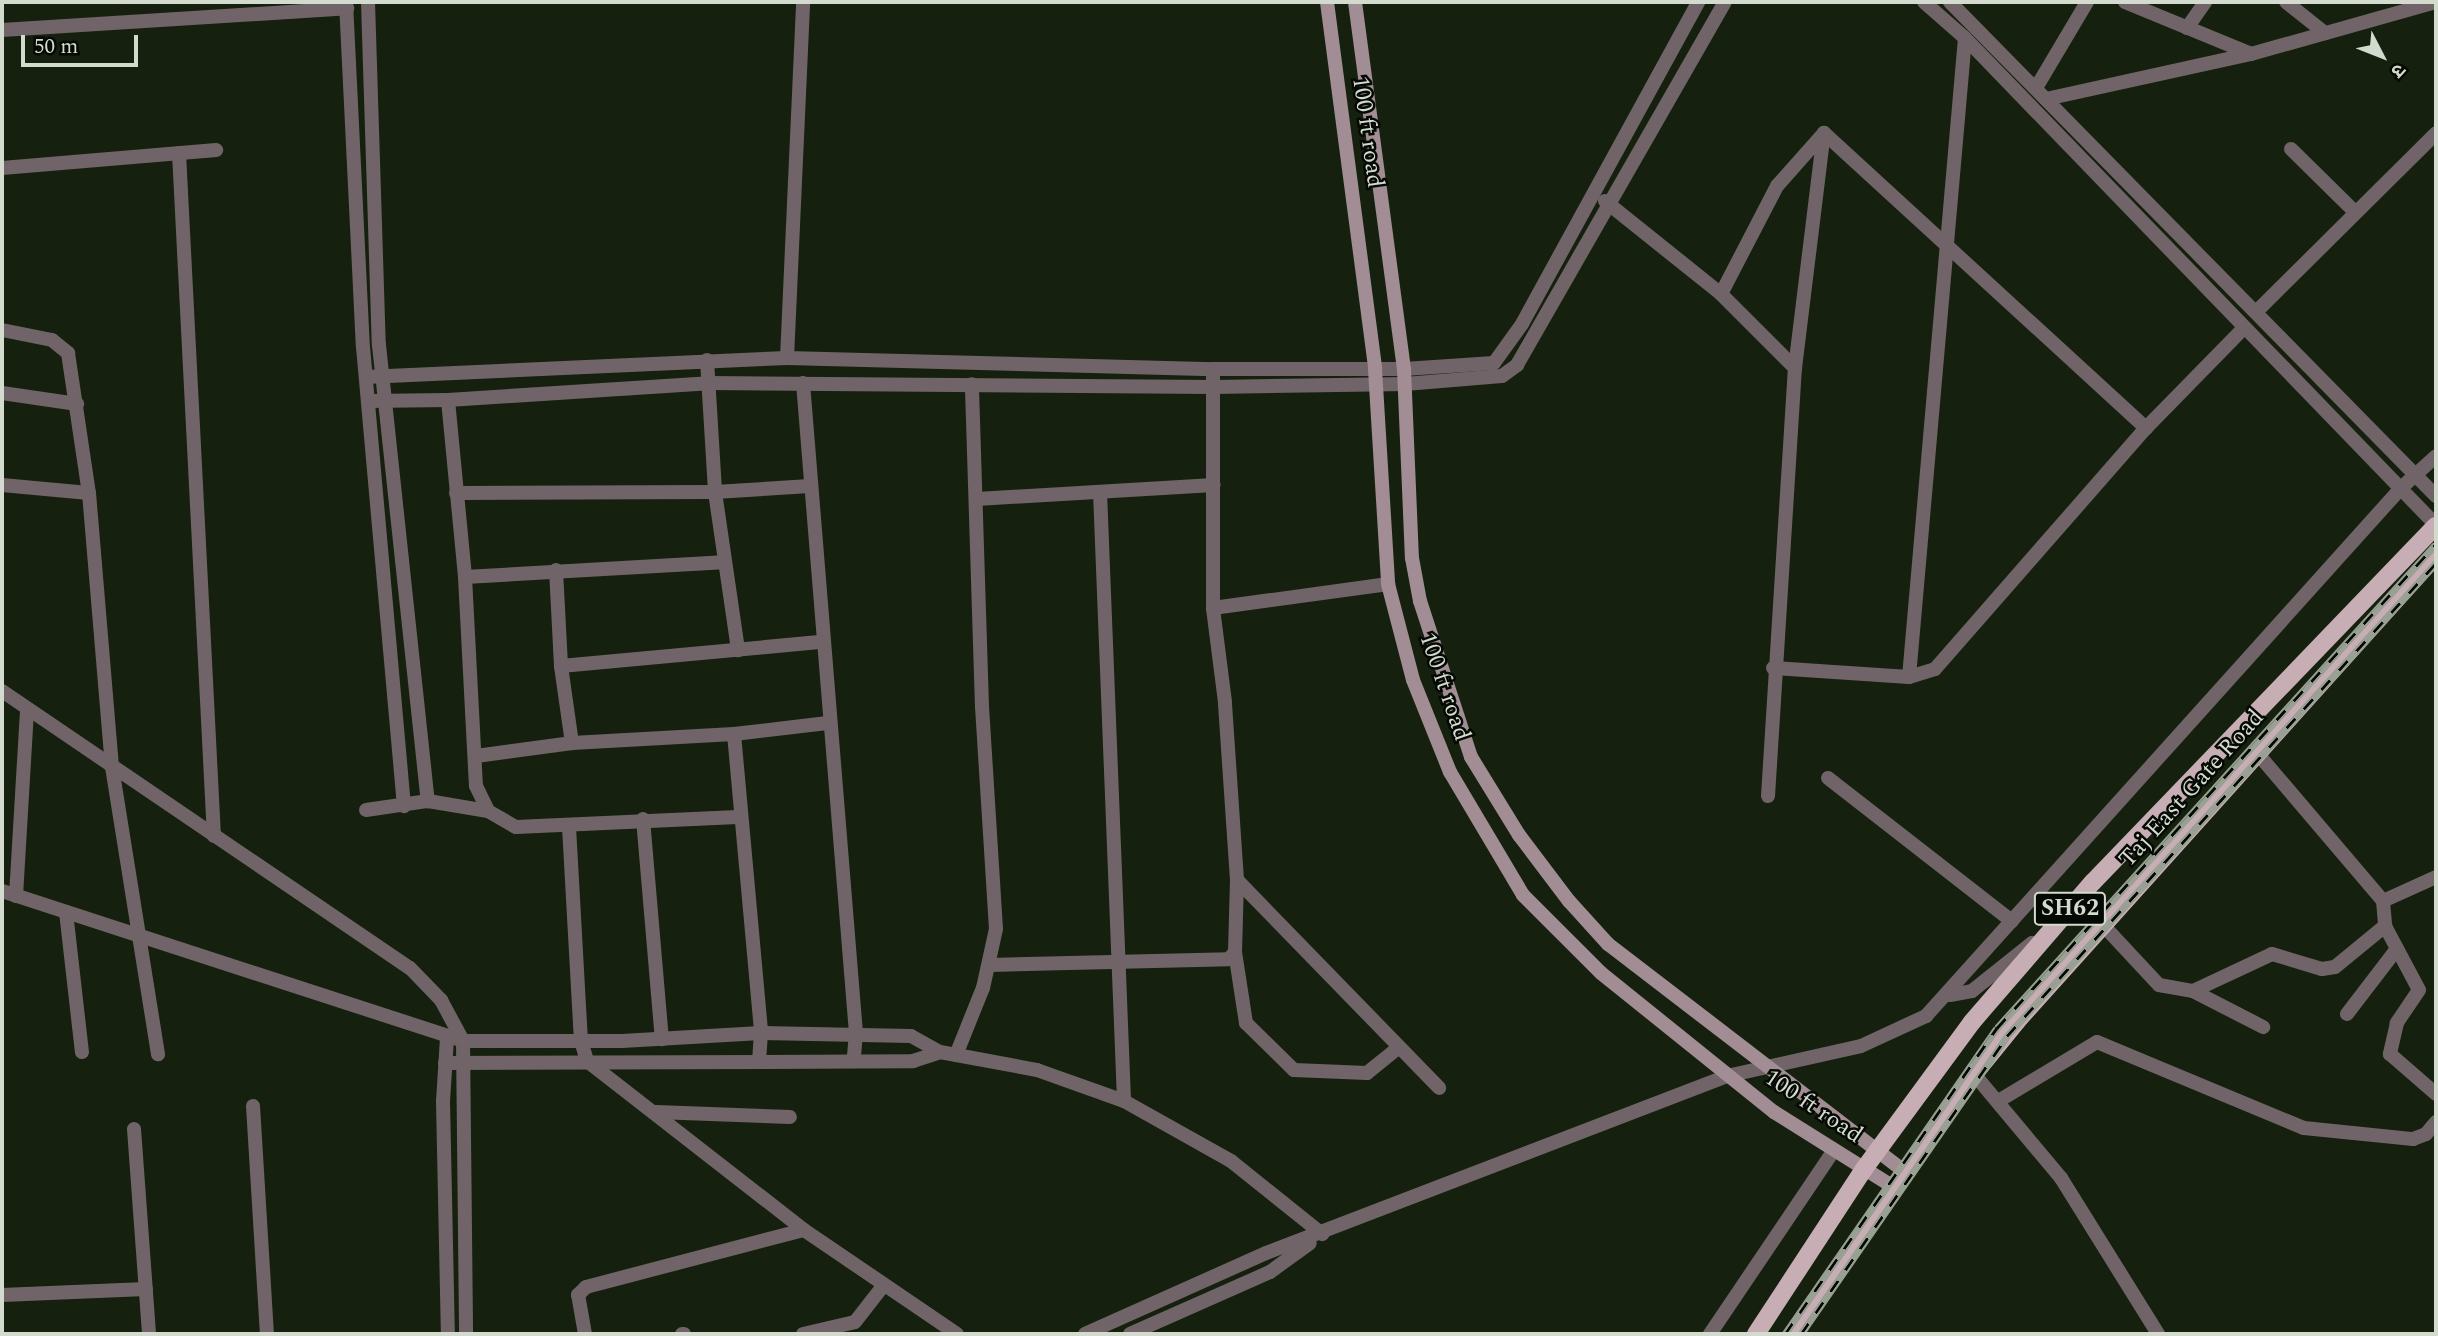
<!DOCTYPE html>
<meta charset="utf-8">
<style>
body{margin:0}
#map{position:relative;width:2438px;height:1336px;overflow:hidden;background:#15210e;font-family:Spectral,"Noto Sans Devanagari",serif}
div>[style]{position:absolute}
.minor>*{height:14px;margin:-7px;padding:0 7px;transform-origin:7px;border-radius:7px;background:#716468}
.tertiary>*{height:14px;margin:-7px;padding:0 7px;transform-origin:7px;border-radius:7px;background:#716468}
.secondary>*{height:14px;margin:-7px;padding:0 7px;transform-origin:7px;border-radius:7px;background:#a18d93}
.primary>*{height:18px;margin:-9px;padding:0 9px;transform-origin:9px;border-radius:9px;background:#c7adb4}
.rail>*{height:7px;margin-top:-3.5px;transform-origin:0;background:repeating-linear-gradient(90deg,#050903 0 13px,#969f91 0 26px);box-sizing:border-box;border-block:2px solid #969f91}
span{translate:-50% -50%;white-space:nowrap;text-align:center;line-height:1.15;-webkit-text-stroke:5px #050903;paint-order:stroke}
.shield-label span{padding:2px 5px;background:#050903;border:2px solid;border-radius:5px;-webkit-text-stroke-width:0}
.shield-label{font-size:23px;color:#d3dbcf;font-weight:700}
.street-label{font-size:24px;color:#d3dbcf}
.frame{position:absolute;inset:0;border:4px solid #d3dbcf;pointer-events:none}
.north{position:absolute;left:2347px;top:21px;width:70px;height:70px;-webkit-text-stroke:5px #050903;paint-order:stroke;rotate:132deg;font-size:19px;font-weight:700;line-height:28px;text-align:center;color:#d3dbcf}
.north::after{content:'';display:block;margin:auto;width:24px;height:32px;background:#d3dbcf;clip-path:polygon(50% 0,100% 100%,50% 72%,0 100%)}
.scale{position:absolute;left:21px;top:35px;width:117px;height:32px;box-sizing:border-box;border:4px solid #d3dbcf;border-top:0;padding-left:9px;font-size:21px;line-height:24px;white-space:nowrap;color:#d3dbcf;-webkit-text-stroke:5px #050903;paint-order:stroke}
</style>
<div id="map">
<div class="minor">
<i style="left:346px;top:2px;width:345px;rotate:87.2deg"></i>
<i style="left:363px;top:347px;width:461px;rotate:84.9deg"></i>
<i style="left:368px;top:2px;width:343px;rotate:88.2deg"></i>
<i style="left:379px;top:345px;width:459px;rotate:83.9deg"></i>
<i style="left:2125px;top:2px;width:136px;rotate:22.4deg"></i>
<i style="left:2286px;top:2px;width:50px;rotate:38.5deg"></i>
<i style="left:2187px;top:28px;width:32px;rotate:-55deg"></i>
<i style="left:2px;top:30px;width:346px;rotate:-3.6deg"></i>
<i style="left:2036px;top:88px;width:100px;rotate:-59.3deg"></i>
<i style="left:2046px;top:99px;width:210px;rotate:-12.4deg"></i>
<i style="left:2251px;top:54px;width:192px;rotate:-15.7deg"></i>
<i style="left:1824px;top:133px;width:437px;rotate:42.5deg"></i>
<i style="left:2291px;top:149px;width:88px;rotate:44.5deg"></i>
<i style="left:179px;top:153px;width:684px;rotate:87.07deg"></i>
<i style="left:2px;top:168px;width:215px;rotate:-4.8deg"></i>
<i style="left:1605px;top:201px;width:149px;rotate:38.7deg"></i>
<i style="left:1721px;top:294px;width:105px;rotate:45deg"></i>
<i style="left:1721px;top:294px;width:122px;rotate:-62.6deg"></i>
<i style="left:1777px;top:186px;width:71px;rotate:-48.4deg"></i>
<i style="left:2256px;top:312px;width:254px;rotate:-44.8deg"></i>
<i style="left:2px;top:330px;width:51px;rotate:11.3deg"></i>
<i style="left:52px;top:340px;width:21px;rotate:39deg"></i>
<i style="left:68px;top:353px;width:142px;rotate:81.5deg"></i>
<i style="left:89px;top:493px;width:275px;rotate:85.2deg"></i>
<i style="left:112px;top:767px;width:291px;rotate:80.9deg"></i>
<i style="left:787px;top:358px;width:356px;rotate:-87.4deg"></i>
<i style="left:707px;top:360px;width:132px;rotate:86.5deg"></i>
<i style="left:715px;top:492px;width:160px;rotate:81.7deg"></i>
<i style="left:366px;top:377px;width:421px;rotate:-2.6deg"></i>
<i style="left:787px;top:358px;width:426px;rotate:1.5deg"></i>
<i style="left:1213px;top:369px;width:191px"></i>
<i style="left:1404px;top:369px;width:90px;rotate:-3.8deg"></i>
<i style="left:1494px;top:363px;width:48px;rotate:-54.3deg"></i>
<i style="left:1522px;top:324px;width:367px;rotate:-61.3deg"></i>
<i style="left:803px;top:383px;width:652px;rotate:85.34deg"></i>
<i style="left:856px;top:1033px;width:25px;rotate:95deg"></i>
<i style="left:2px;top:393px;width:76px;rotate:8.3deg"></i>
<i style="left:448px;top:400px;width:178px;rotate:84.5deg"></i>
<i style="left:465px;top:577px;width:209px;rotate:87deg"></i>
<i style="left:476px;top:786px;width:28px;rotate:64deg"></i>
<i style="left:488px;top:811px;width:32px;rotate:30deg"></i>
<i style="left:516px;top:827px;width:222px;rotate:-2.6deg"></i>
<i style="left:368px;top:401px;width:80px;rotate:-0.7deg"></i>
<i style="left:448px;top:400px;width:261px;rotate:-3.7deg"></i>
<i style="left:708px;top:383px;width:506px;rotate:0.45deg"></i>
<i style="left:1214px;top:387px;width:191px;rotate:-0.9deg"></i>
<i style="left:1405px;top:384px;width:97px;rotate:-4.7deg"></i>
<i style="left:1502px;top:376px;width:19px;rotate:-36deg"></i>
<i style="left:1517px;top:365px;width:418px;rotate:-60.2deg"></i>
<i style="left:2px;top:485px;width:87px;rotate:5.3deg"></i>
<i style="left:1100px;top:492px;width:609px;rotate:87.74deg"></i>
<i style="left:456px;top:493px;width:259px;rotate:-0.2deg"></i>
<i style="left:715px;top:492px;width:95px;rotate:-3.6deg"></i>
<i style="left:977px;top:499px;width:237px;rotate:-3.4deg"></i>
<i style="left:556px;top:570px;width:96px;rotate:87deg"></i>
<i style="left:561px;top:666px;width:78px;rotate:81.9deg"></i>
<i style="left:465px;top:577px;width:258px;rotate:-3.3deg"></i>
<i style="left:1213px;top:608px;width:177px;rotate:-7.8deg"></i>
<i style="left:561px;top:666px;width:262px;rotate:-5.3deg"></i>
<i style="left:1773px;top:668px;width:136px;rotate:3.8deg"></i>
<i style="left:1909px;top:677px;width:27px;rotate:-17deg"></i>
<i style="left:1935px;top:669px;width:320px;rotate:-48.8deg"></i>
<i style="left:2146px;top:428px;width:139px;rotate:-45.6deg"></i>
<i style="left:1909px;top:677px;width:641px;rotate:-84.99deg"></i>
<i style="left:2px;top:691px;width:493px;rotate:34.2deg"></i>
<i style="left:410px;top:968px;width:45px;rotate:45.9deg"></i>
<i style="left:441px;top:1000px;width:47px;rotate:61.8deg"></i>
<i style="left:463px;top:1041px;width:293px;rotate:89.4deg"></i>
<i style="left:734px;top:734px;width:300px;rotate:84.8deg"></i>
<i style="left:761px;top:1033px;width:26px;rotate:94deg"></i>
<i style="left:2258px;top:754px;width:193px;rotate:49.6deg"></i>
<i style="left:2383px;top:901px;width:25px;rotate:85deg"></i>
<i style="left:2385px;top:926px;width:72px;rotate:62deg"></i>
<i style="left:2419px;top:990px;width:40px;rotate:124deg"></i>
<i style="left:2397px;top:1023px;width:32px;rotate:103deg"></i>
<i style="left:2390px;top:1054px;width:61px;rotate:41deg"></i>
<i style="left:476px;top:756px;width:97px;rotate:-7.7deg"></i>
<i style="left:572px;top:743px;width:162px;rotate:-3.2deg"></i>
<i style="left:734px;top:734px;width:94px;rotate:-6.7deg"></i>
<i style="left:1828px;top:778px;width:233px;rotate:37.9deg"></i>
<i style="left:1768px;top:796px;width:429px;rotate:-86.4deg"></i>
<i style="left:1795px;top:368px;width:237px;rotate:-83deg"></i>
<i style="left:366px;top:810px;width:63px;rotate:-8.3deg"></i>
<i style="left:428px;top:801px;width:61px;rotate:9.5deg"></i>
<i style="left:643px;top:819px;width:221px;rotate:85.1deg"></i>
<i style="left:569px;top:827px;width:214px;rotate:86.8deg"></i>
<i style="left:581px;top:1041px;width:21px;rotate:73deg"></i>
<i style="left:587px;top:1061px;width:275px;rotate:37.9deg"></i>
<i style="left:804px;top:1230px;width:185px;rotate:34.2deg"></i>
<i style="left:1237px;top:880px;width:290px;rotate:45.8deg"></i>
<i style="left:2px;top:891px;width:485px;rotate:18deg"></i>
<i style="left:463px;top:1041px;width:159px"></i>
<i style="left:622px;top:1041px;width:139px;rotate:-3.3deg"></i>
<i style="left:761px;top:1033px;width:150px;rotate:1.1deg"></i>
<i style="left:911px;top:1036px;width:33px;rotate:29deg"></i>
<i style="left:940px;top:1052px;width:99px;rotate:10.5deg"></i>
<i style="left:1037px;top:1070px;width:92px;rotate:19.6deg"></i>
<i style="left:1124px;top:1101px;width:123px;rotate:29.3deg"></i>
<i style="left:1231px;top:1161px;width:117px;rotate:38.7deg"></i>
<i style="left:16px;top:896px;width:186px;rotate:-86.6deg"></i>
<i style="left:2383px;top:901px;width:58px;rotate:-24.4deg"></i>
<i style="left:66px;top:912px;width:141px;rotate:83.5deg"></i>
<i style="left:2103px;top:925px;width:82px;rotate:47deg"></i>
<i style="left:2159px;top:985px;width:35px;rotate:10deg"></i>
<i style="left:2193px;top:991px;width:79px;rotate:27.2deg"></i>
<i style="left:1235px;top:952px;width:72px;rotate:81.2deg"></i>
<i style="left:1246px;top:1023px;width:67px;rotate:44.4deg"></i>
<i style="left:1294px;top:1070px;width:73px;rotate:2.4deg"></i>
<i style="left:1367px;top:1073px;width:40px;rotate:-39deg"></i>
<i style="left:990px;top:965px;width:239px;rotate:-1.4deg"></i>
<i style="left:1229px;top:959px;width:9px;rotate:-49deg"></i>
<i style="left:1235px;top:952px;width:72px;rotate:-88.4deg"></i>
<i style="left:1237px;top:880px;width:178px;rotate:-93.9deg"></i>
<i style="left:1225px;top:702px;width:95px;rotate:-97.3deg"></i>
<i style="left:1213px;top:608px;width:231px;rotate:-90deg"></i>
<i style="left:2193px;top:991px;width:87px;rotate:-25.1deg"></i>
<i style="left:2272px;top:954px;width:52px;rotate:16.7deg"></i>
<i style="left:2322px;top:969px;width:13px;rotate:-9deg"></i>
<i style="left:2335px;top:967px;width:65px;rotate:-39.4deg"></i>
<i style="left:1950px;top:995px;width:22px;rotate:-10deg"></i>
<i style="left:1972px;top:991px;width:77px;rotate:-38.7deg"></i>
<i style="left:2347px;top:1014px;width:81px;rotate:-52.6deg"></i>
<i style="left:447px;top:1038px;width:63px;rotate:93.6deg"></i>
<i style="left:443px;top:1101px;width:233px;rotate:88.8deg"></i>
<i style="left:956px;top:1055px;width:72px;rotate:-68.1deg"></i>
<i style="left:983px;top:988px;width:60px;rotate:-77.6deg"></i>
<i style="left:996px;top:929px;width:222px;rotate:-93.6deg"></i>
<i style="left:982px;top:707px;width:323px;rotate:-91.8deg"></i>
<i style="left:445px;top:1063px;width:468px;rotate:-0.2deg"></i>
<i style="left:913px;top:1061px;width:28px;rotate:-18deg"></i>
<i style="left:1974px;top:1074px;width:136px;rotate:50.1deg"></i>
<i style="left:2061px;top:1178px;width:184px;rotate:58.1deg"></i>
<i style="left:1727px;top:1076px;width:137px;rotate:-12.6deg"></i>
<i style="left:1861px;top:1046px;width:72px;rotate:-24.8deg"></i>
<i style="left:1926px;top:1016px;width:710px;rotate:-48.02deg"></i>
<i style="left:2401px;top:488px;width:47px;rotate:-42.4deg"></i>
<i style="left:2000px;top:1100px;width:113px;rotate:-30.9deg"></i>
<i style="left:2097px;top:1042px;width:224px;rotate:22.6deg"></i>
<i style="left:2304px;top:1128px;width:110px;rotate:5.8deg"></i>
<i style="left:2413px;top:1139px;width:14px;rotate:-21deg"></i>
<i style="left:2426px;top:1134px;width:16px;rotate:-50deg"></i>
<i style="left:253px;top:1106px;width:228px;rotate:86.5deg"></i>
<i style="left:656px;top:1112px;width:134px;rotate:2.1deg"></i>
<i style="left:134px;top:1129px;width:206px;rotate:85.8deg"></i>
<i style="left:2px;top:1295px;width:144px;rotate:-2.4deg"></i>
<i style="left:585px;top:1334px;width:40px;rotate:-100deg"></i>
<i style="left:578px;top:1295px;width:11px;rotate:-45deg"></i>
<i style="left:586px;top:1287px;width:225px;rotate:-14.7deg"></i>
<i style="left:682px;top:1334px;width:2px"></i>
<i style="left:803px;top:1334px;width:53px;rotate:-13deg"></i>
<i style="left:855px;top:1322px;width:46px;rotate:-52.1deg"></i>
<i style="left:1710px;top:1334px;width:222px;rotate:-56deg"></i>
</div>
<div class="tertiary">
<i style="left:1924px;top:2px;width:55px;rotate:41.3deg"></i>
<i style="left:1965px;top:38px;width:678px;rotate:45.96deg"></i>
<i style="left:1950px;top:2px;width:693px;rotate:45.47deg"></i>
<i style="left:1085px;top:1334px;width:198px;rotate:-24.1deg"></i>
<i style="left:1266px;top:1253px;width:494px;rotate:-21deg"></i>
<i style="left:1130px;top:1334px;width:153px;rotate:-23.9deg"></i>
<i style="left:1270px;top:1272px;width:49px;rotate:-35.9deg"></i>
</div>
<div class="secondary">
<i style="left:1327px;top:2px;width:370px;rotate:82.5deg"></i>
<i style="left:1375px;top:369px;width:215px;rotate:86.5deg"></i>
<i style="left:1388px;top:584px;width:99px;rotate:75.4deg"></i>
<i style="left:1413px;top:680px;width:99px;rotate:68.1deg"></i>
<i style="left:1450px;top:772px;width:143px;rotate:59.3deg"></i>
<i style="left:1523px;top:895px;width:110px;rotate:45deg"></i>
<i style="left:1601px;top:973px;width:222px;rotate:38.8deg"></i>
<i style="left:1774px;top:1112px;width:143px;rotate:32.1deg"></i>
<i style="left:1355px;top:2px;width:370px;rotate:82.4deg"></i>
<i style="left:1404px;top:369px;width:189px;rotate:87.6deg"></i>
<i style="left:1412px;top:558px;width:44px;rotate:79.5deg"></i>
<i style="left:1420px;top:601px;width:164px;rotate:71.9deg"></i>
<i style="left:1471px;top:757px;width:92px;rotate:58.4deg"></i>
<i style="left:1519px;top:835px;width:83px;rotate:52.9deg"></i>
<i style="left:1569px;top:901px;width:58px;rotate:47.8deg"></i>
<i style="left:1608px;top:944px;width:376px;rotate:37.5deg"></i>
</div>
<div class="primary">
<i style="left:1756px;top:1334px;width:197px;rotate:-56.8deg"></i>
<i style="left:1864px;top:1169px;width:182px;rotate:-53.7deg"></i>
<i style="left:1972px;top:1022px;width:185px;rotate:-49.2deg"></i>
<i style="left:2093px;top:882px;width:494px;rotate:-46.1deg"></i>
<i style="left:1794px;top:1334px;width:316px;rotate:-55.3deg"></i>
<i style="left:1974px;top:1074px;width:68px;rotate:-50.9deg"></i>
<i style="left:2017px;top:1021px;width:627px;rotate:-48.04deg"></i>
</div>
<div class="rail">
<i style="left:1785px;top:1334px;width:372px;rotate:-55.3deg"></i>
<i style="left:1997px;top:1028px;width:653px;rotate:-47.79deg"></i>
<i style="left:1801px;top:1334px;width:362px;rotate:-55.3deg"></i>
<i style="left:2007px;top:1036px;width:639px;rotate:-47.79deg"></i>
</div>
<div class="shield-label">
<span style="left:2070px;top:909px">SH62</span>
</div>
<div class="street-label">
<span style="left:1367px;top:132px;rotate:82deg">100 ft road</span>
<span style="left:1444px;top:687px;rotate:71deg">100 ft road</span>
<span style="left:2192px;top:789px;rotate:-48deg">Taj East Gate Road</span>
<span style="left:1813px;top:1107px;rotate:34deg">100 ft road</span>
</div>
<div class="frame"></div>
<div class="north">उ</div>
<div class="scale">50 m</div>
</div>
